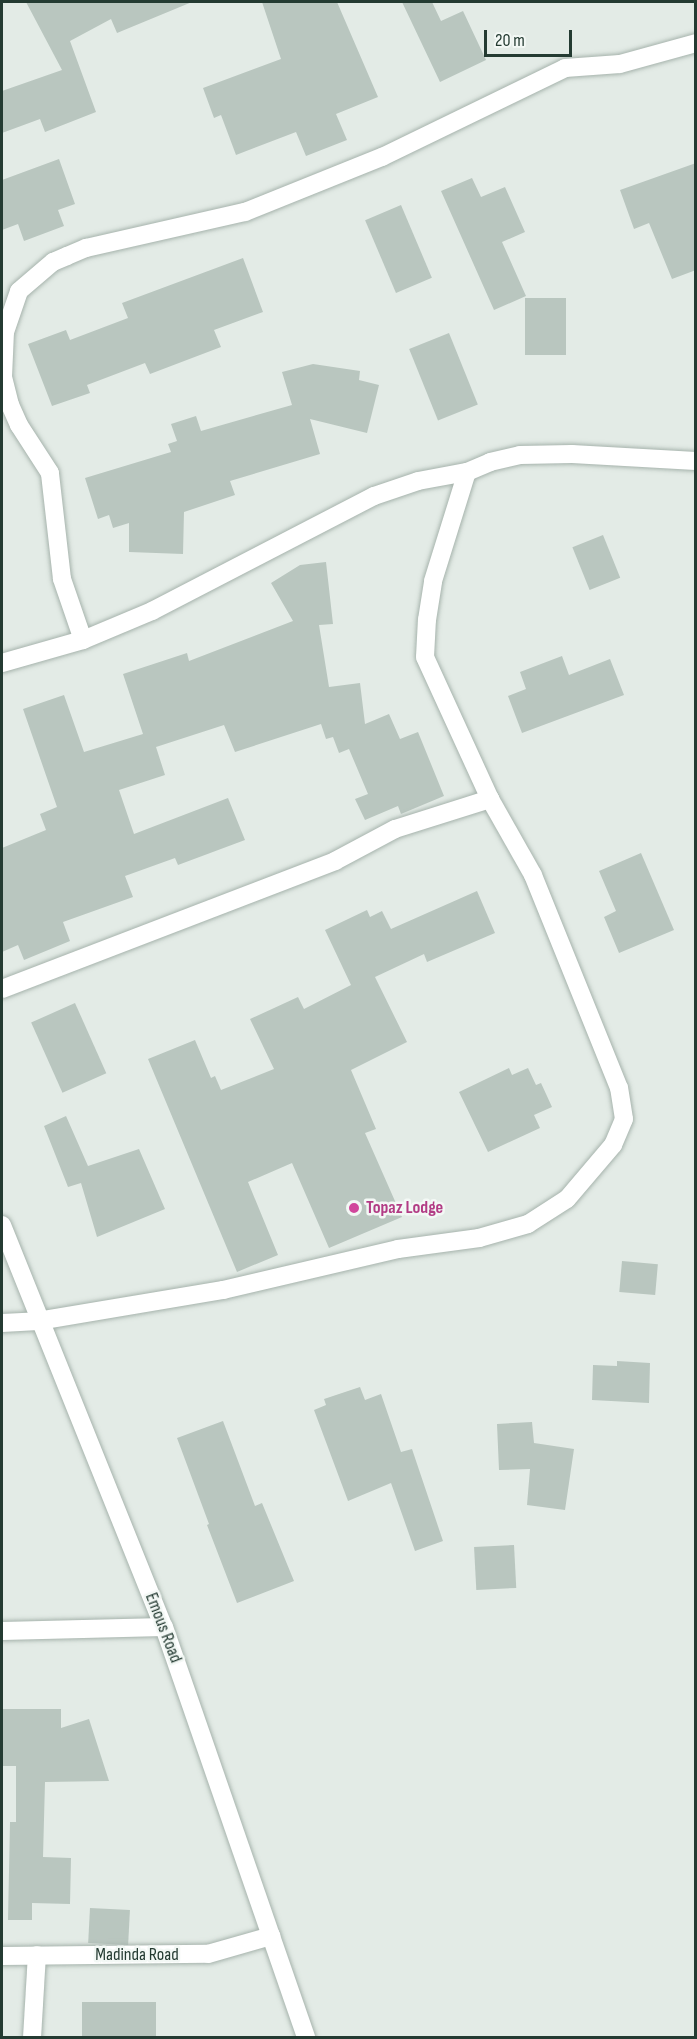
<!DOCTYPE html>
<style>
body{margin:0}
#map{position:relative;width:697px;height:2039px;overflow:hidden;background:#e3ebe6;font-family:"Sofia Sans Condensed",sans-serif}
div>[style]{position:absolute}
.building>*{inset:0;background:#b9c6bf;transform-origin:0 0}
.roads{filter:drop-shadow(0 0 2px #a6b3ac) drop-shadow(0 0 2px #a6b3ac)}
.street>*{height:18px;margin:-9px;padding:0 9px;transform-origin:9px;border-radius:9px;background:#fff}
.secondary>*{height:18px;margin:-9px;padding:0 9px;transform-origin:9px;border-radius:9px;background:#fff}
.dots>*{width:16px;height:16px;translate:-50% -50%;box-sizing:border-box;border:3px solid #f3f8f5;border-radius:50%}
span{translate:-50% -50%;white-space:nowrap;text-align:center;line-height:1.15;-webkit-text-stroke:5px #f3f8f5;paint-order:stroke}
.hotel-label{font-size:18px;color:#b23c85;font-weight:700}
.left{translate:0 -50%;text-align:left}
.street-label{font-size:18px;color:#243b32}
.frame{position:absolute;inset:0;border:3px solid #243b32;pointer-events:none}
.scale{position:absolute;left:484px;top:30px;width:88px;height:27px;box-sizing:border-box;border:3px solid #243b32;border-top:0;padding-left:8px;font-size:18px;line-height:21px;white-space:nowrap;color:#243b32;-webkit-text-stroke:4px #f3f8f5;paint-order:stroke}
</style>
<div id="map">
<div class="building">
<i style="clip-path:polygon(26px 2px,192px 2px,117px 33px,111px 19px,70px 41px,96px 112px,45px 132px,40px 119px,2px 133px,2px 91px,62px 70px)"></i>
<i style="clip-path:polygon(262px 2px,337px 2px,378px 97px,336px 114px,347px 140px,306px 156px,296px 132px,236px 155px,221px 115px,214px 118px,203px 88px,281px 59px)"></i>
<i style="clip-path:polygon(402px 2px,432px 2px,441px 21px,463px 11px,486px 60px,440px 82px)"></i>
<i style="clip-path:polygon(59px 159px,75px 204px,58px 210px,64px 226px,24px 241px,18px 224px,2px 230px,2px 180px)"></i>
<i style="clip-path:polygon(696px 163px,696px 270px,672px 279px,649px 223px,634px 229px,620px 190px)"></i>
<i style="clip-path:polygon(472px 178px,481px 197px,505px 187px,525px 232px,502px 242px,526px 296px,494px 310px,441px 191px)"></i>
<i style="left:401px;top:205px;width:79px;height:39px;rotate:67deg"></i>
<i style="clip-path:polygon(243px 258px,263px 312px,214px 330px,221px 347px,150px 374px,145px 363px,87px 385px,90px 393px,52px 406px,28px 344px,66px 330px,70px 340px,128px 318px,122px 303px)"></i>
<i style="left:566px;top:298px;width:57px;height:41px;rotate:90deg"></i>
<i style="left:449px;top:333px;width:77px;height:43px;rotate:68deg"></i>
<i style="clip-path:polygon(313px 364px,360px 371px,359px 380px,379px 385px,367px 433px,310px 419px,320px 454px,230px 481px,235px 495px,184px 512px,183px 554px,129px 552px,129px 523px,113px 528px,109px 515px,98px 519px,85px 478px,171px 452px,168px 444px,177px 441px,171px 424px,196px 416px,201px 431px,292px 405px,282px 372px)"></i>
<i style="left:603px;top:535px;width:46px;height:33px;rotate:68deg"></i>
<i style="clip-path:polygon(326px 562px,333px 624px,319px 625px,329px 687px,360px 683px,365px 724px,389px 714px,400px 739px,418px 732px,444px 796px,401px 814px,398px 806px,365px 820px,355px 799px,368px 794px,349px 749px,339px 753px,333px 737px,326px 739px,321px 724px,235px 752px,224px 725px,156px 747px,165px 775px,119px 790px,134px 834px,228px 798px,245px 840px,178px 865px,175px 858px,125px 876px,133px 897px,63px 922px,70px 941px,24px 960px,18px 945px,2px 952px,2px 848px,46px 830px,40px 814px,57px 807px,23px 709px,64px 695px,84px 752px,143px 734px,123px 674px,187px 653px,189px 661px,293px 621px,271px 583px,300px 565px)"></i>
<i style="clip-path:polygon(562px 656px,569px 675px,610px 659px,624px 695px,522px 733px,508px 696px,526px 689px,520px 672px)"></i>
<i style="clip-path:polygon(641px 853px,674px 930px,619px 953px,604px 917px,616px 911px,599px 871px)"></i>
<i style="clip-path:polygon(477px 891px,495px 933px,427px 962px,424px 954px,375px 977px,407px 1042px,351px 1070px,376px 1129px,365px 1133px,402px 1217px,329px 1248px,292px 1163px,248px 1182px,278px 1255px,237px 1272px,148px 1059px,195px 1040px,211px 1078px,215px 1076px,221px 1090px,274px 1069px,250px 1019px,298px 997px,304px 1009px,351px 985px,325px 930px,367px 910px,370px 917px,382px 911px,391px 929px)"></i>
<i style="left:75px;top:1003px;width:77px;height:48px;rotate:66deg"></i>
<i style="clip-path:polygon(509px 1068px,512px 1075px,528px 1068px,536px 1085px,541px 1083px,552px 1107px,534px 1115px,540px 1128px,488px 1152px,459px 1092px)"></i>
<i style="clip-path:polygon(66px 1116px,88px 1166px,139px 1149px,165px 1209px,97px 1237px,81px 1183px,68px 1187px,44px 1126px)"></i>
<i style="left:622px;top:1261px;width:36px;height:31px;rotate:5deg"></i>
<i style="clip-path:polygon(617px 1361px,650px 1363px,649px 1403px,592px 1400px,593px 1365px,617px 1366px)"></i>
<i style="clip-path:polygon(360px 1387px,365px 1400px,381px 1394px,401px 1452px,412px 1449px,443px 1541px,415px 1551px,391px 1483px,348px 1501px,314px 1410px,326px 1405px,324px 1399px)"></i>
<i style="clip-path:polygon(223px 1421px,255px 1506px,262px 1503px,294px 1581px,237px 1603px,207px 1525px,209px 1524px,177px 1438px)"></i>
<i style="clip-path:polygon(532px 1422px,534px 1443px,574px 1449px,565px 1510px,527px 1505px,530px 1469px,499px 1470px,497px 1424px)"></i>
<i style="left:514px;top:1545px;width:43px;height:40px;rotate:87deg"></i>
<i style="clip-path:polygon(2px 1709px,61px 1709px,61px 1728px,89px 1719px,109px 1781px,45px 1782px,43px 1857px,71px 1858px,70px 1904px,32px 1903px,32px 1920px,8px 1920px,10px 1822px,16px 1822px,16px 1766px,2px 1766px)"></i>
<i style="left:90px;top:1908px;width:40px;height:35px;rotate:3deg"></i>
<i style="left:156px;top:2002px;width:35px;height:74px;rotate:90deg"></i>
</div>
<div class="roads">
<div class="street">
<i style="left:83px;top:640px;width:65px;rotate:-109deg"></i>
<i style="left:62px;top:579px;width:107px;rotate:-96.5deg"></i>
<i style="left:50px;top:473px;width:57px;rotate:-122.9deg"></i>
<i style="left:19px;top:425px;width:22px;rotate:-114deg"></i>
<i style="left:10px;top:405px;width:29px;rotate:-104deg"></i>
<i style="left:3px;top:377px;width:45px;rotate:-87.5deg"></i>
<i style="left:5px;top:332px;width:43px;rotate:-71.1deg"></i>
<i style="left:19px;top:291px;width:45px;rotate:-40.5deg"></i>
<i style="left:53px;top:262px;width:15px;rotate:-23deg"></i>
<i style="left:67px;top:256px;width:21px;rotate:-23deg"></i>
<i style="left:86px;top:248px;width:163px;rotate:-12.8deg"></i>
<i style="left:245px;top:212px;width:148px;rotate:-21.9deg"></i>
<i style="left:382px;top:157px;width:203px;rotate:-25.9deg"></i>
<i style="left:565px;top:68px;width:55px;rotate:-4.2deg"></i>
<i style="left:620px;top:64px;width:79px;rotate:-15.4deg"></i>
<i style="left:2px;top:663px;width:84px;rotate:-15.9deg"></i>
<i style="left:83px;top:640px;width:75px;rotate:-22.8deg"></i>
<i style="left:152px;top:611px;width:250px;rotate:-27.4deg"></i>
<i style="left:374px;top:496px;width:46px;rotate:-18.8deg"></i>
<i style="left:418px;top:481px;width:50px;rotate:-10.4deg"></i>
<i style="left:2px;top:989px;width:357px;rotate:-21deg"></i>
<i style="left:335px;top:861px;width:68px;rotate:-28.1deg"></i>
<i style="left:395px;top:829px;width:100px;rotate:-17.5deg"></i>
<i style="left:2px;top:1323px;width:36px;rotate:-3deg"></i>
<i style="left:38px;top:1321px;width:188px;rotate:-9.5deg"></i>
<i style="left:223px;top:1290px;width:180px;rotate:-13.2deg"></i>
<i style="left:398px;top:1249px;width:82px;rotate:-7.7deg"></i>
<i style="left:479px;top:1238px;width:51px;rotate:-15.9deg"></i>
<i style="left:528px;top:1224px;width:46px;rotate:-32.7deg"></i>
<i style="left:567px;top:1199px;width:71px;rotate:-49.6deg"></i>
<i style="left:613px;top:1145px;width:28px;rotate:-67deg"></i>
<i style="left:624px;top:1119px;width:31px;rotate:-99deg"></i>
<i style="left:619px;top:1088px;width:230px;rotate:-112deg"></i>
<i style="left:533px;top:875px;width:87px;rotate:-119.5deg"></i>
<i style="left:490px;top:799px;width:156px;rotate:-114.6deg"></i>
<i style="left:425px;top:657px;width:37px;rotate:-87deg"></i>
<i style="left:427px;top:620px;width:39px;rotate:-81deg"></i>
<i style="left:433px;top:581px;width:114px;rotate:-72.7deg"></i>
<i style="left:467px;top:472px;width:25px;rotate:-23deg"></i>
<i style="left:490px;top:462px;width:31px;rotate:-13deg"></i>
<i style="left:520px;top:455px;width:52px;rotate:-1.1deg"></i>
<i style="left:572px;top:454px;width:124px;rotate:3.2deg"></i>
<i style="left:2px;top:1631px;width:162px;rotate:-1.4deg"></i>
<i style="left:2px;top:1956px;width:206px;rotate:-0.6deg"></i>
<i style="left:208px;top:1954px;width:66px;rotate:-15.9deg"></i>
<i style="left:32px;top:2038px;width:83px;rotate:-86.6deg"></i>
</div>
<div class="secondary">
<i style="left:2px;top:1225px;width:433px;rotate:68.1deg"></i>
<i style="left:164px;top:1627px;width:435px;rotate:70.9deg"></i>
</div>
</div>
<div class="dots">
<i style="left:354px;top:1208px;background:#d1479c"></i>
</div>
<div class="hotel-label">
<span class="left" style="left:366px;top:1208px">Topaz Lodge</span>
</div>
<div class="street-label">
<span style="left:163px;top:1628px;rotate:69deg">Emous Road</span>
<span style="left:137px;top:1955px">Madinda Road</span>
</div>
<div class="frame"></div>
<div class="scale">20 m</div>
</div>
